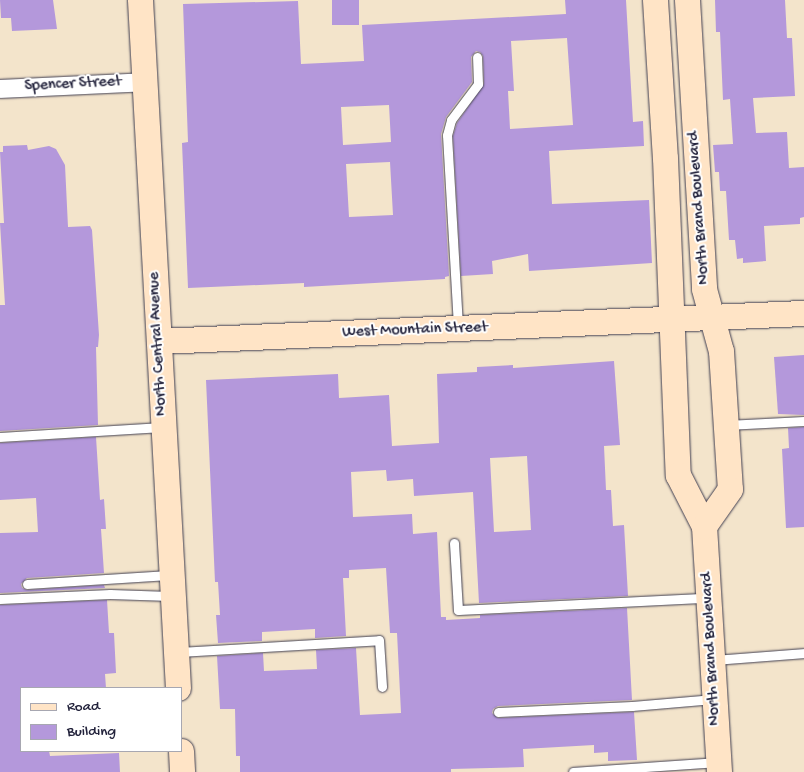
<!DOCTYPE html>
<style>
body{margin:0}
#map{position:relative;width:804px;height:772px;overflow:hidden;background:#f3e4cb;font-family:"Gochi Hand",sans-serif}
div>[style]{position:absolute}
.building>*{inset:0;background:#b498db;transform-origin:0 0}
.roads{filter:drop-shadow(0 0 1px #413f51) drop-shadow(0 0 1px #413f51)}
.lane>*{height:9px;margin:-4.5px;padding:0 4.5px;transform-origin:4.5px;border-radius:4.5px;background:#fff}
.street>*{height:18px;margin:-9px;padding:0 9px;transform-origin:9px;border-radius:9px;background:#fff}
.secondary>*{height:25px;margin:-12.5px;padding:0 12.5px;transform-origin:12.5px;border-radius:12.5px;background:#ffe4c6}
span{translate:-50% -50%;white-space:nowrap;text-align:center;line-height:1.15;-webkit-text-stroke:4px #fff;paint-order:stroke}
.street-label{font-size:16px;color:#22223b}
.legend{position:absolute;left:20px;top:687px;width:162px;height:65px;box-sizing:border-box;background:#fff;border:1px solid #a7a7b1;margin:0;padding:6px 9px;list-style:none;font-size:15px;color:#22223b}
.legend li{display:flex;align-items:center;gap:10px;height:25px}
.legend b{width:25px;border:1px solid #a7a7b1}
</style>
<div id="map">
<div class="building">
<i style="clip-path:polygon(0 0,53px 0,57px 29px,12px 31px,11px 18px,1px 18px)"></i>
<i style="left:332px;top:0;width:27px;height:25px"></i>
<i style="clip-path:polygon(evenodd,565px 0,626px 0,633px 122px,643px 121px,644px 146px,549px 151px,552px 204px,649px 200px,652px 263px,529px 271px,528px 254px,492px 261px,493px 274px,461px 276px,453px 136px,457px 123px,484px 84px,483px 56px,480px 52px,476px 51px,471px 57px,472px 82px,446px 117px,441px 134px,449px 276px,445px 277px,445px 279px,304px 287px,304px 283px,188px 288px,182px 143px,188px 142px,183px 4px,298px 1px,301px 64px,364px 61px,362px 25px,566px 14px,565px 0,567px 38px,573px 125px,510px 129px,508px 91px,514px 91px,511px 41px,567px 38px,565px 0,389px 105px,391px 142px,343px 145px,341px 107px,389px 105px,565px 0,390px 162px,393px 215px,349px 217px,346px 164px,390px 162px)"></i>
<i style="clip-path:polygon(715px 0,785px 0,787px 38px,792px 38px,795px 96px,753px 98px,756px 133px,787px 132px,789px 168px,804px 167px,804px 217px,800px 218px,800px 224px,764px 226px,766px 261px,743px 263px,743px 258px,737px 259px,735px 240px,729px 240px,726px 191px,720px 191px,719px 172px,715px 172px,713px 145px,733px 144px,730px 99px,723px 100px,720px 32px,716px 32px)"></i>
<i style="clip-path:polygon(27px 145px,28px 150px,49px 146px,56px 149px,65px 165px,68px 227px,90px 226px,92px 230px,99px 335px,98px 347px,96px 347px,98px 425px,0 431px,0 305px,5px 305px,0 223px,4px 223px,0 152px,3px 152px,3px 146px)"></i>
<i style="clip-path:polygon(804px 355px,804px 415px,778px 414px,774px 357px)"></i>
<i style="clip-path:polygon(evenodd,614px 361px,620px 445px,604px 446px,606px 490px,611px 490px,613px 526px,624px 525px,628px 596px,479px 603px,473px 492px,414px 496px,413px 479px,387px 481px,386px 470px,351px 472px,353px 517px,412px 514px,413px 534px,437px 532px,441px 617px,446px 617px,446px 620px,480px 618px,480px 615px,627px 608px,632px 700px,498px 706px,493px 709px,492px 713px,498px 718px,634px 712px,637px 760px,608px 761px,608px 752px,594px 753px,594px 745px,523px 749px,524px 767px,451px 769px,451px 772px,240px 772px,240px 756px,236px 756px,235px 709px,220px 709px,217px 656px,263px 653px,264px 671px,317px 669px,316px 650px,356px 648px,360px 715px,401px 713px,397px 633px,390px 633px,386px 568px,349px 570px,349px 578px,343px 578px,346px 636px,315px 638px,315px 629px,262px 632px,262px 641px,218px 643px,216px 615px,220px 615px,218px 582px,215px 582px,206px 380px,338px 374px,339px 398px,389px 395px,392px 446px,439px 443px,437px 374px,477px 372px,477px 367px,513px 365px,513px 368px,614px 361px,527px 456px,531px 530px,494px 532px,490px 458px,527px 456px)"></i>
<i style="clip-path:polygon(804px 427px,804px 527px,786px 528px,782px 449px,789px 448px,788px 428px)"></i>
<i style="clip-path:polygon(96px 437px,100px 500px,104px 499px,106px 529px,101px 529px,104px 573px,27px 578px,21px 584px,22px 588px,27px 590px,104px 585px,105px 588px,0 593px,0 533px,38px 532px,36px 498px,0 500px,0 443px)"></i>
<i style="clip-path:polygon(107px 600px,109px 633px,114px 633px,116px 673px,105px 674px,106px 688px,21px 688px,21px 751px,49px 751px,50px 756px,119px 753px,120px 772px,0 772px,0 605px)"></i>
</div>
<div class="roads">
<div class="lane">
<i style="left:458px;top:326px;width:191px;rotate:-93.3deg"></i>
<i style="left:447px;top:135px;width:16px;rotate:-75deg"></i>
<i style="left:451px;top:120px;width:45px;rotate:-53.1deg"></i>
<i style="left:478px;top:84px;width:27px;rotate:-92deg"></i>
<i style="left:726px;top:425px;width:78px;rotate:-2.9deg"></i>
<i style="left:0;top:437px;width:162px;rotate:-3.5deg"></i>
<i style="left:454px;top:543px;width:67px;rotate:86.6deg"></i>
<i style="left:458px;top:610px;width:249px;rotate:-2.8deg"></i>
<i style="left:27px;top:584px;width:142px;rotate:-3.6deg"></i>
<i style="left:0;top:599px;width:110px;rotate:-2.6deg"></i>
<i style="left:110px;top:594px;width:60px;rotate:1.9deg"></i>
<i style="left:179px;top:652px;width:200px;rotate:-3.4deg"></i>
<i style="left:379px;top:640px;width:47px;rotate:86.3deg"></i>
<i style="left:715px;top:660px;width:89px;rotate:-4.5deg"></i>
<i style="left:498px;top:712px;width:134px;rotate:-2.6deg"></i>
<i style="left:632px;top:706px;width:82px;rotate:-4.9deg"></i>
<i style="left:573px;top:772px;width:145px;rotate:-3.9deg"></i>
</div>
<div class="street">
<i style="left:0;top:89px;width:146px;rotate:-2.7deg"></i>
</div>
<div class="secondary">
<i style="left:140px;top:0;width:689px;rotate:86.84deg"></i>
<i style="left:655px;top:0;width:158px;rotate:86.4deg"></i>
<i style="left:665px;top:158px;width:317px;rotate:87.7deg"></i>
<i style="left:678px;top:475px;width:57px;rotate:63deg"></i>
<i style="left:704px;top:526px;width:246px;rotate:86.5deg"></i>
<i style="left:687px;top:0;width:289px;rotate:86.6deg"></i>
<i style="left:704px;top:289px;width:64px;rotate:74.7deg"></i>
<i style="left:721px;top:351px;width:138px;rotate:86.3deg"></i>
<i style="left:730px;top:489px;width:45px;rotate:125.1deg"></i>
<i style="left:159px;top:341px;width:646px;rotate:-2.49deg"></i>
<i style="left:181px;top:751px;width:21px;rotate:87deg"></i>
</div>
</div>
<div class="street-label">
<span style="left:73px;top:85px;rotate:-3deg">Spencer Street</span>
<span style="left:700px;top:208px;rotate:-94deg">North Brand Boulevard</span>
<span style="left:415px;top:331px;rotate:-2deg">West Mountain Street</span>
<span style="left:159px;top:344px;rotate:-93deg">North Central Avenue</span>
<span style="left:712px;top:649px;rotate:-93deg">North Brand Boulevard</span>
</div>
<ul class="legend">
<li><b style="height:6px;background:#ffe4c6"></b>Road</li>
<li><b style="height:14px;background:#b498db"></b>Building</li>
</ul>
</div>
